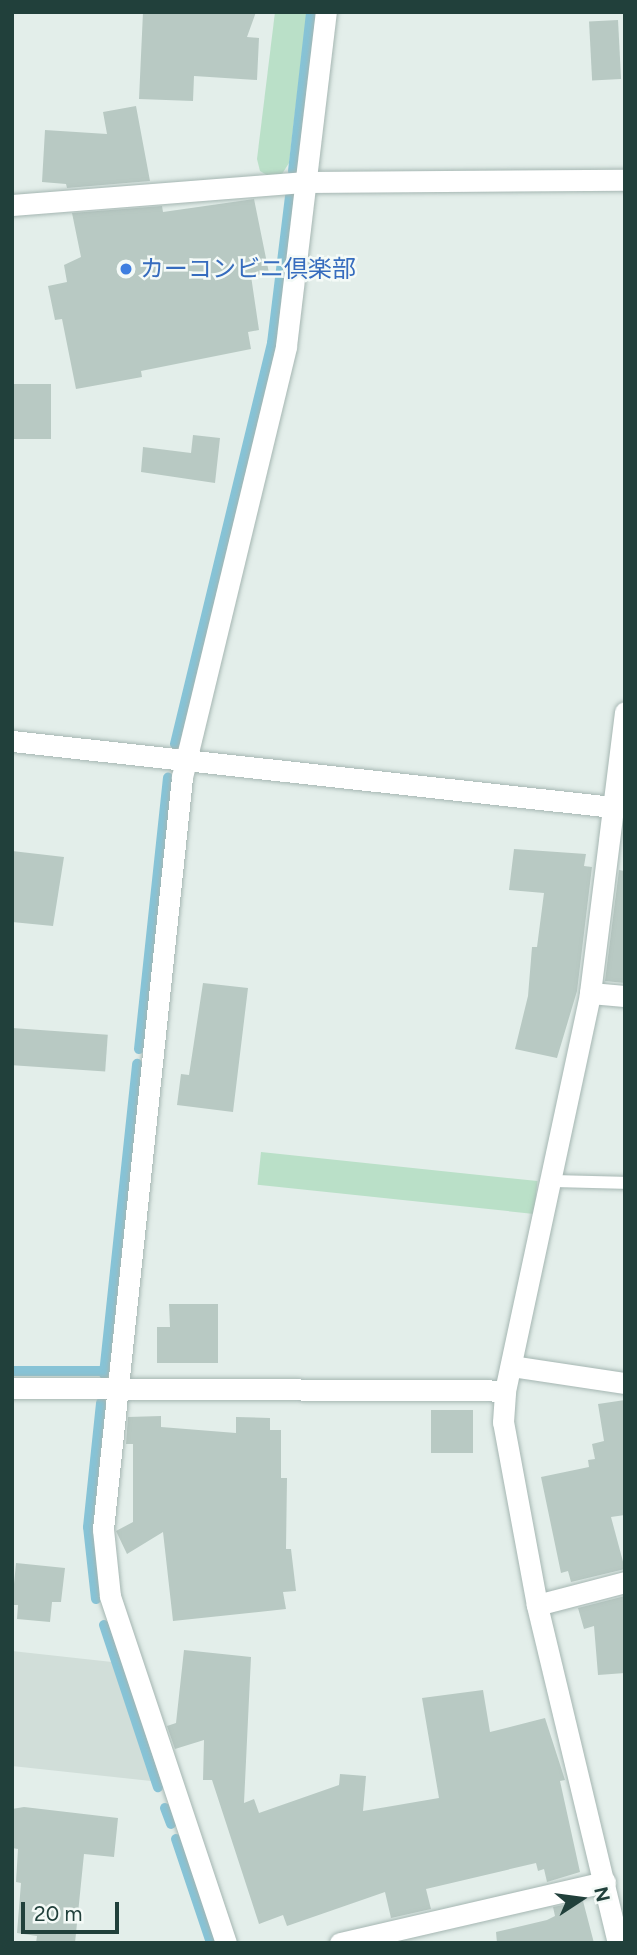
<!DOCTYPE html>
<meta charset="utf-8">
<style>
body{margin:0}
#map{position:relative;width:637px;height:1955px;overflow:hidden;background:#e3eeea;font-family:Figtree,"Noto Sans JP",sans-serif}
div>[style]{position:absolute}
.built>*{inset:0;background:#d1ded9}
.green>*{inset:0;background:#bae0c8;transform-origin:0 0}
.stream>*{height:10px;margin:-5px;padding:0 5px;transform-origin:5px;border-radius:5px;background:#87c3d6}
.building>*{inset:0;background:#b8c9c3;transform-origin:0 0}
.roads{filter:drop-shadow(0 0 2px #a5b6b2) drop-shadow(0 0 2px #a5b6b2)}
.lane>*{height:12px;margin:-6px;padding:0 6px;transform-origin:6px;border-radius:6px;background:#fff}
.street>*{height:21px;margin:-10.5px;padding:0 10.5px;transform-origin:10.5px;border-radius:10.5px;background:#fff}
.dots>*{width:19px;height:19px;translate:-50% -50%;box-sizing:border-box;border:4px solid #f4faf7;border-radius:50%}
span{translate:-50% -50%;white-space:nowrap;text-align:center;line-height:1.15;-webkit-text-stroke:5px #f4faf7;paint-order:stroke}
.shop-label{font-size:24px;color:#366cbe}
.left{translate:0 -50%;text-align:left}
.frame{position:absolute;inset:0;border:14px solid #21403b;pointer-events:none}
.north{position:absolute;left:546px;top:1864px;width:70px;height:70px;-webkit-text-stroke:5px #f4faf7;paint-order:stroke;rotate:77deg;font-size:19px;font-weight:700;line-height:28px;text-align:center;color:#21403b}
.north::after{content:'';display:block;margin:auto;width:24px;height:32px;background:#21403b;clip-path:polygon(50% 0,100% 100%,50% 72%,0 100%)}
.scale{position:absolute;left:21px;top:1902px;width:98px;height:32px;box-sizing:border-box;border:4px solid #21403b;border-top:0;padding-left:9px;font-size:21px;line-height:24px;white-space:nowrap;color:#21403b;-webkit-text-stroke:5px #f4faf7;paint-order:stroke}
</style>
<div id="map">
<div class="built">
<i style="clip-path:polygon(12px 1651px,112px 1662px,151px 1781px,12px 1766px)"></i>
</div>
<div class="green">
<i style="clip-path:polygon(275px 12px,307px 12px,289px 163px,282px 174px,270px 177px,260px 171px,257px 159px)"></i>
<i style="left:261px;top:1152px;width:278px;height:33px;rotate:6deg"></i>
</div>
<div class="stream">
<i style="left:293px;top:171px;width:160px;rotate:-83.5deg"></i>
<i style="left:175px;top:744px;width:413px;rotate:-76.4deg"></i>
<i style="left:272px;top:343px;width:148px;rotate:-83deg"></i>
<i style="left:139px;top:1049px;width:273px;rotate:-83.9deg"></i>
<i style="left:12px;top:1371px;width:92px"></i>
<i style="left:104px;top:1374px;width:312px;rotate:-83.9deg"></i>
<i style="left:96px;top:1599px;width:72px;rotate:-96.3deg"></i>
<i style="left:88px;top:1527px;width:125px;rotate:-84deg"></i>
<i style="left:104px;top:1625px;width:171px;rotate:71.6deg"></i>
<i style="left:165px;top:1808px;width:17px;rotate:69deg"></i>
<i style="left:176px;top:1839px;width:110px;rotate:71.4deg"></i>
</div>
<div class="building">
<i style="clip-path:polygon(143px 12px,256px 12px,247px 37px,259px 38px,257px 80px,194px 76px,193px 101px,139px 99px)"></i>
<i style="left:618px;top:20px;width:59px;height:29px;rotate:87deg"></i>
<i style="clip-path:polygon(136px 106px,150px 181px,67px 188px,66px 184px,42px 182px,45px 130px,107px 134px,103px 112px)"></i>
<i style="clip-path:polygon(254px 199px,269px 273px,251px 276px,259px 330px,248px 332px,251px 349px,141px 371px,142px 377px,76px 389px,62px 319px,55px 320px,48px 286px,67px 282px,64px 265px,81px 257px,72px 213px,162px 206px,163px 212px)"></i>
<i style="left:12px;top:384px;width:39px;height:55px"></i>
<i style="clip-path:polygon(193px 435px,220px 438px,215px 483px,141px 472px,143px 447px,191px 453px)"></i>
<i style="clip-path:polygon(514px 849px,586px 854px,584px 866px,592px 867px,577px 991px,557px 1058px,515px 1049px,528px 996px,532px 947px,537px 947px,544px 893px,509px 890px)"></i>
<i style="clip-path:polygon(12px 851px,64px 857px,53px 926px,12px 922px)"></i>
<i style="clip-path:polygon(619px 870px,625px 871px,625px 983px,605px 981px)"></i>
<i style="clip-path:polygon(203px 983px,248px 988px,233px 1112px,177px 1105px,181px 1074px,189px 1075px)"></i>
<i style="left:12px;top:1028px;width:96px;height:37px;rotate:4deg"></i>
<i style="clip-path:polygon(169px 1304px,218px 1304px,218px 1363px,157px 1363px,157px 1327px,170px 1327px)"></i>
<i style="clip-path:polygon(625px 1400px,625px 1515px,611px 1517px,625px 1569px,571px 1582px,568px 1571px,561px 1573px,541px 1477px,589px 1467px,588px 1460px,595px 1459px,592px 1444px,604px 1441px,598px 1404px)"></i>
<i style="left:431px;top:1410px;width:42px;height:43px"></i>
<i style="clip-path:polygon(161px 1416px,161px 1427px,236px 1433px,236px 1417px,270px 1418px,270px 1430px,281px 1430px,281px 1478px,287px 1478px,286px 1549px,291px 1549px,296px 1591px,283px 1592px,286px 1609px,173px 1621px,163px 1532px,127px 1554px,116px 1531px,133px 1522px,133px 1444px,126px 1444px,128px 1417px)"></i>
<i style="clip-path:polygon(16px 1563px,65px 1568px,61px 1602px,52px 1602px,50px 1622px,17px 1619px,18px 1605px,12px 1605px)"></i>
<i style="clip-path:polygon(625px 1596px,625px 1673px,598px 1675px,594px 1626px,584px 1629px,578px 1608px)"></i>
<i style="clip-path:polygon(184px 1650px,251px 1657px,244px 1803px,254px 1799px,259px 1813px,339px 1785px,340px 1774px,366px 1776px,363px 1811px,439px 1798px,422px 1698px,483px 1690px,490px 1732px,545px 1718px,565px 1780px,560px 1781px,580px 1872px,547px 1882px,544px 1869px,538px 1871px,536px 1863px,426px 1889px,431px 1909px,391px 1918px,385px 1892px,287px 1926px,283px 1915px,259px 1924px,212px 1780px,203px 1780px,204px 1740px,175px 1749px,167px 1726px,176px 1723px)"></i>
<i style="clip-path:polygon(24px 1807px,118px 1818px,114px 1857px,84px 1854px,75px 1943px,36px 1943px,37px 1936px,17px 1933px,21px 1883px,16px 1882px,18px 1849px,12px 1848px,12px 1809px)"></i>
<i style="clip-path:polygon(583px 1901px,594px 1943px,497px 1943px,496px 1932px,547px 1920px,555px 1916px,553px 1907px)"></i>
</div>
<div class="roads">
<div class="lane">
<i style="left:550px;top:1181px;width:75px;rotate:1.5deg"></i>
</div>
<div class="street">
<i style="left:12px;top:205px;width:295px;rotate:-4.5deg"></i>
<i style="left:306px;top:182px;width:319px;rotate:-0.4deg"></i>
<i style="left:12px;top:741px;width:605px;rotate:6.27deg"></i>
<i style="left:590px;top:993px;width:35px;rotate:5deg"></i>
<i style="left:511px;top:1366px;width:115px;rotate:8.5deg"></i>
<i style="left:12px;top:1388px;width:493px;rotate:0.3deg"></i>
<i style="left:537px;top:1605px;width:91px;rotate:-14.6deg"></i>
<i style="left:226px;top:1943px;width:366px;rotate:-108.5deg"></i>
<i style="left:110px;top:1596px;width:67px;rotate:-96deg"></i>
<i style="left:103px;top:1529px;width:756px;rotate:-84deg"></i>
<i style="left:182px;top:777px;width:443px;rotate:-76.4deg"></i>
<i style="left:286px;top:346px;width:336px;rotate:-83.2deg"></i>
<i style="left:340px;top:1943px;width:272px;rotate:-13deg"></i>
<i style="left:618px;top:1943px;width:348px;rotate:-103.5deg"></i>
<i style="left:537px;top:1605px;width:186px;rotate:-100.5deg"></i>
<i style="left:503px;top:1422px;width:31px;rotate:-86deg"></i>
<i style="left:505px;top:1391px;width:407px;rotate:-77.9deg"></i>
<i style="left:590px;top:993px;width:283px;rotate:-82.9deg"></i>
</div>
</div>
<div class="dots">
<i style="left:126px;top:269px;background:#3f7fe0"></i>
</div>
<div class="shop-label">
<span class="left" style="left:140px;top:269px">カーコンビニ倶楽部</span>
</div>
<div class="frame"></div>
<div class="north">N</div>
<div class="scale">20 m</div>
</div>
